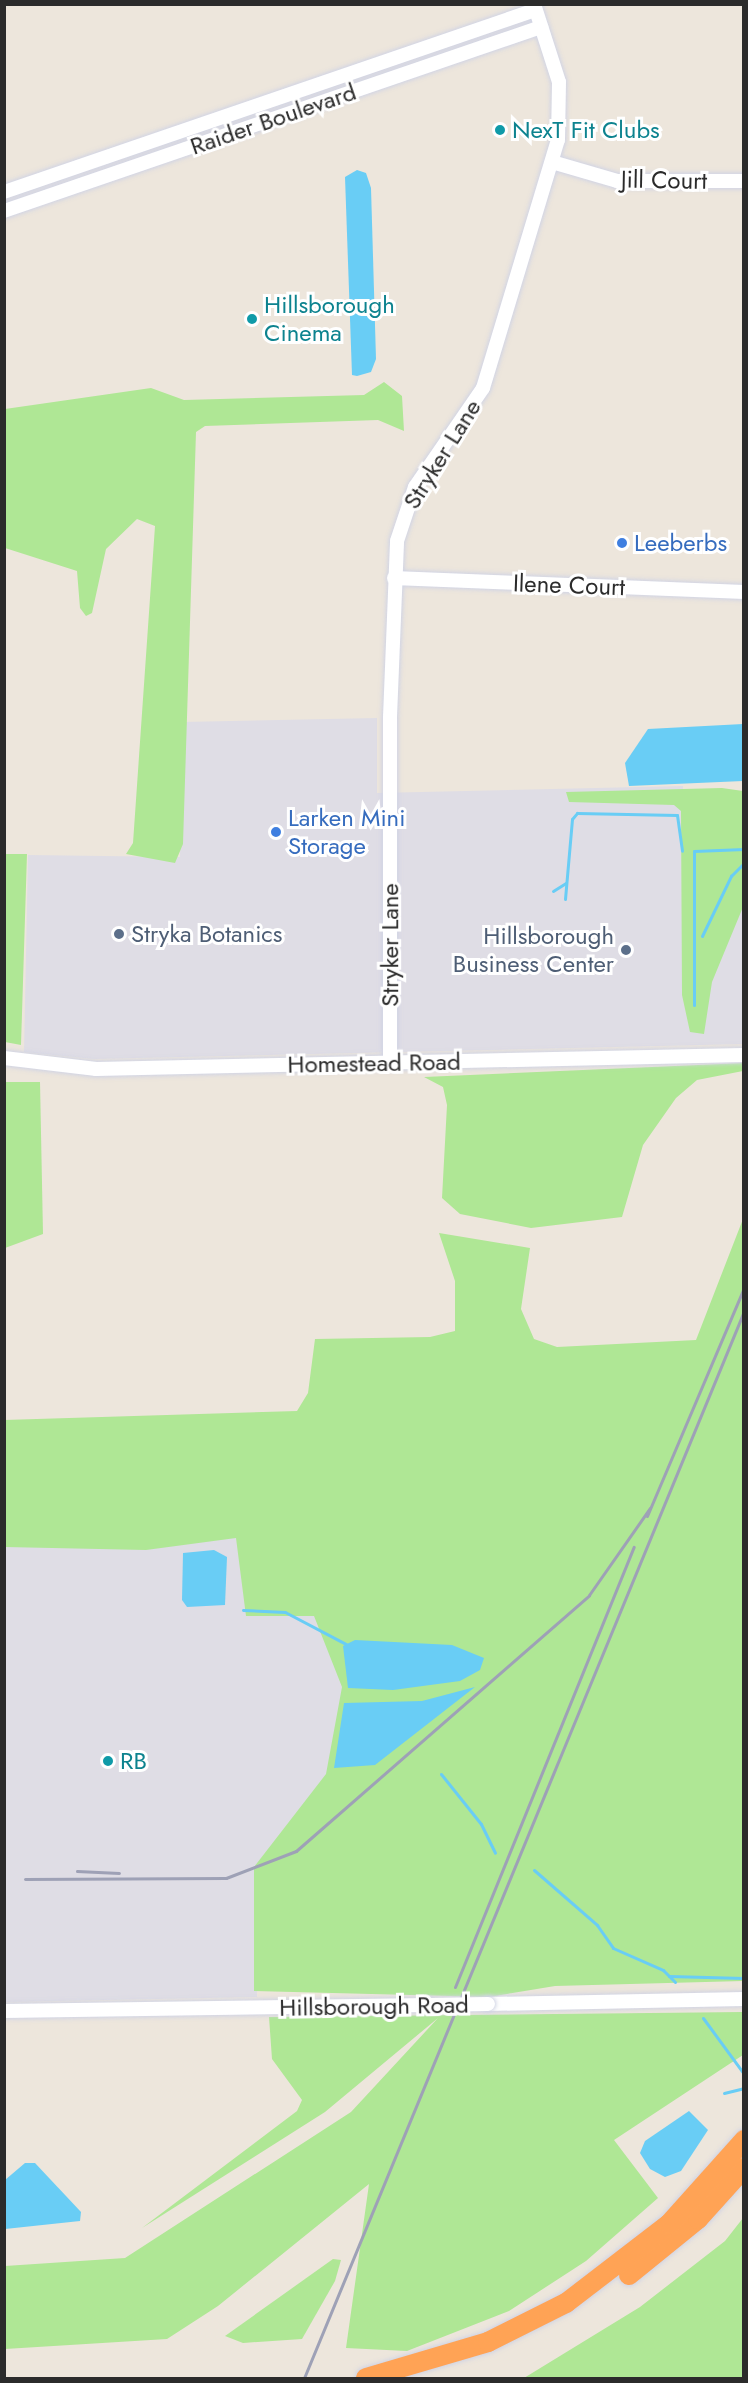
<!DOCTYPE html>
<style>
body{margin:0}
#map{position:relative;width:748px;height:2383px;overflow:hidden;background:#ede6dc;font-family:Jost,sans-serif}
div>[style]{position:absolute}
.industrial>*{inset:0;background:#dfdde5}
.green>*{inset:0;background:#afe795}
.water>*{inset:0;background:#69cdf5}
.stream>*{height:3px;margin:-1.5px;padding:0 1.5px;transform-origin:1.5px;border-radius:1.5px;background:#69cdf5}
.roads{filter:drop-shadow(0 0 2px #d1d4e4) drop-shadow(0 0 2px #d1d4e4)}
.minor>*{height:14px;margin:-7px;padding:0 7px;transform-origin:7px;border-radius:7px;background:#fff}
.highway>*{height:20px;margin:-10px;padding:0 10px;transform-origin:10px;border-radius:10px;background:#ffa355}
.rail>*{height:3px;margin:-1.5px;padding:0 1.5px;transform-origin:1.5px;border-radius:1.5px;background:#9ea1b6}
.bridges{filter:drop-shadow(0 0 2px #d1d4e4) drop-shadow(0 0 2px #d1d4e4)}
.minor-bridge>*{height:14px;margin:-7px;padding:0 7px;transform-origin:7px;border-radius:7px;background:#fff}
.dots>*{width:16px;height:16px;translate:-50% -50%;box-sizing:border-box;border:3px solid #fff;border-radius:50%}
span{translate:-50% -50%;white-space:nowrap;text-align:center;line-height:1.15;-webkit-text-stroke:6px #fff;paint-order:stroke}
.street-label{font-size:24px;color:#2b2b2b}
.culture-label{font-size:24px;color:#0d838f}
.left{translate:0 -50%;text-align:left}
.shop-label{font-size:24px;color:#366cbe}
.service-label{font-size:24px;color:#4e5e75}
.right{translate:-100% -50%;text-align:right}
.frame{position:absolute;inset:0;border:6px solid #2b2b2b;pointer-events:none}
</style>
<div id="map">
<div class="industrial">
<i style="clip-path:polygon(377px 718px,377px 793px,683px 786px,687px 874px,743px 871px,743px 1044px,94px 1059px,24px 1052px,28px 855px,180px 857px,182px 722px)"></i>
<i style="clip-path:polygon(4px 1534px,247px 1535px,344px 1615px,346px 1776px,256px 1883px,257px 1997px,5px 2002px)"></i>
</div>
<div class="green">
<i style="clip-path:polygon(384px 382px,402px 396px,404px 431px,378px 420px,205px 426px,196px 432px,183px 844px,175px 863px,126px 854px,133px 843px,155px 526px,137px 519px,106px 549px,92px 613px,86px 616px,80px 608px,77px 571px,5px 548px,5px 409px,151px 388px,184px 400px,364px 395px)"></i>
<i style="clip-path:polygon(722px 788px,743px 791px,743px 907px,712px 982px,704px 1034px,690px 1032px,682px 995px,681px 811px,674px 805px,569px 802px,566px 792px)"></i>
<i style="clip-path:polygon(4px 854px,27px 854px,21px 1045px,5px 1042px)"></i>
<i style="clip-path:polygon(744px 1063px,743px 1071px,697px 1080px,676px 1098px,643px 1145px,622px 1217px,531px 1228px,460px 1214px,442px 1198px,447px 1105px,443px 1087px,424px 1077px)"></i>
<i style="clip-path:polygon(5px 1082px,40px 1082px,43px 1234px,5px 1248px)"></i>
<i style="clip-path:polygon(743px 1219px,743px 1981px,555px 1986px,489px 1997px,254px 1991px,254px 1867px,326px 1774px,342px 1687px,314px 1616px,246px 1616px,236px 1538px,146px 1550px,5px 1547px,4px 1420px,297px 1411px,308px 1393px,315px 1339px,430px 1337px,455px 1331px,455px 1281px,439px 1233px,530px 1248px,521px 1309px,534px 1339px,557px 1347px,696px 1340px)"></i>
<i style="clip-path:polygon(743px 2012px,743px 2055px,614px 2140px,658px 2198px,586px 2261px,509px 2311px,407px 2351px,346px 2348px,369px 2184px,218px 2306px,167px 2339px,5px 2349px,5px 2266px,125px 2258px,351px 2112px,438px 2018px,325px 2112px,142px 2228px,297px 2111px,302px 2100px,272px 2059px,269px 2017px)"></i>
<i style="clip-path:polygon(743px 2218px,743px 2378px,524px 2378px,640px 2307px,725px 2241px)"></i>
<i style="clip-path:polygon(333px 2259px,341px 2260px,335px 2281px,302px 2339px,243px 2343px,225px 2336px)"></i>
</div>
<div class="water">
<i style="clip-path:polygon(357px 170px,366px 173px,371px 188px,376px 359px,371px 372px,357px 376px,352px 375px,345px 177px)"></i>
<i style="clip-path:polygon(743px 724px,743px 781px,629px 786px,625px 763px,648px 729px)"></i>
<i style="clip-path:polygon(214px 1550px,227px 1557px,225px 1605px,187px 1607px,182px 1600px,183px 1553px)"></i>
<i style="clip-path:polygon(355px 1640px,452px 1645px,484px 1658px,480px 1670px,460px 1681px,393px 1690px,348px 1688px,343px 1646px)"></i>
<i style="clip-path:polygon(475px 1687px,375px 1765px,334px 1768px,344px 1703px,422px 1701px)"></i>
<i style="clip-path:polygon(689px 2111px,708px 2130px,681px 2171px,665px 2177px,650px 2169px,640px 2153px,645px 2141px)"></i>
<i style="clip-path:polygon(25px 2163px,35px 2163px,81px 2212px,80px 2221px,5px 2229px,5px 2180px)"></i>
</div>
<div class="stream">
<i style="left:553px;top:891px;width:15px;rotate:-32deg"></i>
<i style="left:565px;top:899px;width:80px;rotate:-85deg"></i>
<i style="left:572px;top:819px;width:8px;rotate:-50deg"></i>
<i style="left:577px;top:813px;width:100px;rotate:1.1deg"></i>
<i style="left:677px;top:815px;width:36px;rotate:82deg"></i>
<i style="left:702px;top:936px;width:67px;rotate:-64.2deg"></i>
<i style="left:731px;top:876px;width:18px;rotate:-45deg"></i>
<i style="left:694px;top:1005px;width:154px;rotate:-90deg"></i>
<i style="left:694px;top:851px;width:50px;rotate:-2.3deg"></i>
<i style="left:243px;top:1610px;width:42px;rotate:2.7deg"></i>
<i style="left:285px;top:1612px;width:69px;rotate:27.7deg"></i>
<i style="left:441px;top:1774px;width:64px;rotate:51.3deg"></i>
<i style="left:481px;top:1824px;width:32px;rotate:64deg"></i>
<i style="left:534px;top:1870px;width:84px;rotate:41.1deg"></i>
<i style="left:597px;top:1925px;width:28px;rotate:55deg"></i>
<i style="left:613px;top:1948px;width:55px;rotate:23.7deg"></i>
<i style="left:663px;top:1970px;width:17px;rotate:45deg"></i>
<i style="left:669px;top:1976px;width:75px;rotate:1.5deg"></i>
<i style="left:703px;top:2018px;width:69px;rotate:53.8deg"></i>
<i style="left:724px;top:2093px;width:21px;rotate:-14deg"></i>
</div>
<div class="roads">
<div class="minor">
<i style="left:552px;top:162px;width:68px;rotate:16.3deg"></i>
<i style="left:617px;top:181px;width:127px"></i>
<i style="left:4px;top:192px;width:561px;rotate:-18.92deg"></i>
<i style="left:4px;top:211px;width:568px;rotate:-18.91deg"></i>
<i style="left:394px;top:578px;width:350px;rotate:2.3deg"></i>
<i style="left:4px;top:1058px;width:93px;rotate:6.8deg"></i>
<i style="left:96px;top:1069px;width:648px;rotate:-1.24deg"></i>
<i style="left:390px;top:1063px;width:346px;rotate:-90deg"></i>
<i style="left:390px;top:717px;width:176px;rotate:-87.7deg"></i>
<i style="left:397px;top:541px;width:57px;rotate:-71.6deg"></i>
<i style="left:415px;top:487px;width:120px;rotate:-55.5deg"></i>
<i style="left:483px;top:388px;width:259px;rotate:-73.2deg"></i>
<i style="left:558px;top:140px;width:58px;rotate:-89deg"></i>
<i style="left:559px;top:82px;width:82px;rotate:-107.8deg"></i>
<i style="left:488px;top:2004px;width:256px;rotate:-1.1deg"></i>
<i style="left:4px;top:2011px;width:424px;rotate:-0.8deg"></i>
</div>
<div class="highway">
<i style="left:629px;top:2275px;width:89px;rotate:-39.1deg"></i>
<i style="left:698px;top:2219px;width:69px;rotate:-48deg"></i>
<i style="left:366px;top:2378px;width:127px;rotate:-16.4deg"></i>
<i style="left:488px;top:2342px;width:87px;rotate:-26.6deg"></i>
<i style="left:566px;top:2303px;width:130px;rotate:-37.5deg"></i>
<i style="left:669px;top:2224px;width:113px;rotate:-48.2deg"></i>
</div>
</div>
<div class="rail">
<i style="left:647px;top:1516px;width:249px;rotate:-67deg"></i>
<i style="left:77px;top:1871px;width:42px;rotate:2.7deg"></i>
<i style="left:25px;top:1879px;width:201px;rotate:-0.3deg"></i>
<i style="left:226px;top:1878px;width:75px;rotate:-21.1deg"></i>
<i style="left:296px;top:1851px;width:389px;rotate:-41.1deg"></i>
<i style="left:589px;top:1595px;width:106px;rotate:-55deg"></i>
<i style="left:455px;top:1987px;width:475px;rotate:-67.9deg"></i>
<i style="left:304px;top:2378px;width:1154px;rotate:-67.59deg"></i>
</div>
<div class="bridges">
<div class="minor-bridge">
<i style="left:428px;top:2005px;width:60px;rotate:-1deg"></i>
</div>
</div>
<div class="dots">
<i style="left:500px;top:130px;background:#0f9aa8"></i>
<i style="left:252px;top:319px;background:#0f9aa8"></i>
<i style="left:622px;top:543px;background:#3f7fe0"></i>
<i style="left:276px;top:832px;background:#3f7fe0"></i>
<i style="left:119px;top:934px;background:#5c6f8a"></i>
<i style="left:626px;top:950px;background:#5c6f8a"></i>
<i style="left:108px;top:1761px;background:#0f9aa8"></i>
</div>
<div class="street-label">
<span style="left:273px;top:119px;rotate:-19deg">Raider Boulevard</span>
<span style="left:664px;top:180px;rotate:1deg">Jill Court</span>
<span style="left:442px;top:454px;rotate:-58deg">Stryker Lane</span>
<span style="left:569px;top:585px;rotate:2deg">Ilene Court</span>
<span style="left:390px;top:945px;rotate:-90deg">Stryker Lane</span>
<span style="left:374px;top:1063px;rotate:-1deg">Homestead Road</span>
<span style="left:374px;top:2006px;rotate:-1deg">Hillsborough Road</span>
</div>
<div class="culture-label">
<span class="left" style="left:512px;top:130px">NexT Fit Clubs</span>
<span class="left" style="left:264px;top:319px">Hillsborough<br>Cinema</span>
<span class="left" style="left:120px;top:1761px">RB</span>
</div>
<div class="shop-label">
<span class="left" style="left:634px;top:543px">Leeberbs</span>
<span class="left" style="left:288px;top:832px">Larken Mini<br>Storage</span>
</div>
<div class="service-label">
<span class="left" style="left:131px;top:934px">Stryka Botanics</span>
<span class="right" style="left:614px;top:950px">Hillsborough<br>Business Center</span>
</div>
<div class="frame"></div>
</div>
